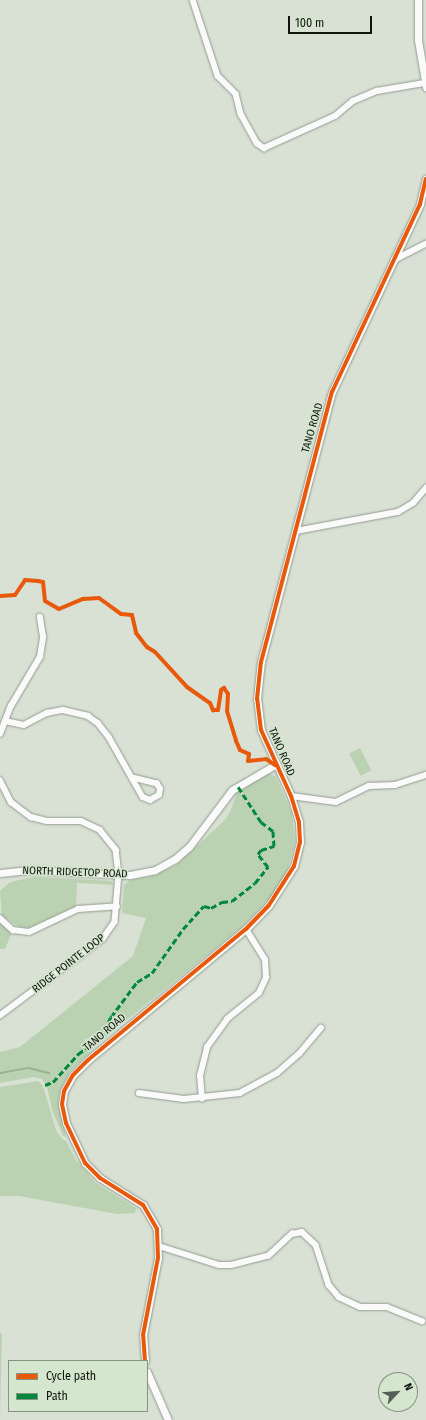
<!DOCTYPE html>
<style>
body{margin:0}
#map{position:relative;width:426px;height:1420px;overflow:hidden;background:#d8e1d4;font-family:"Fira Sans Condensed",sans-serif}
div>[style]{position:absolute}
.green>*{inset:0;background:#bad2b1;transform-origin:0 0}
.stream>*{height:1.5px;margin:-0.75px;padding:0 0.75px;transform-origin:0.75px;border-radius:0.75px;background:#97b38d}
.roads{filter:drop-shadow(0 0 1px #949b91) drop-shadow(0 0 1px #949b91)}
.minor>*{height:5.5px;margin:-2.75px;padding:0 2.75px;transform-origin:2.75px;border-radius:2.75px;background:#f9faf9}
.tertiary>*{height:7px;margin:-3.5px;padding:0 3.5px;transform-origin:3.5px;border-radius:3.5px;background:#f9faf9}
.quiet>*{height:3px;margin-top:-1.5px;transform-origin:0;background:repeating-linear-gradient(90deg,#00873e 0 6px,transparent 0 9px)}
.cycleway>*{height:4px;margin:-2px;padding:0 2px;transform-origin:2px;border-radius:2px;background:#e8590c}
span{translate:-50% -50%;white-space:nowrap;text-align:center;line-height:1.15;-webkit-text-stroke:3px #d5e6cf;paint-order:stroke}
.street-label{font-size:11px;color:#10160e}
.legend{position:absolute;left:8px;top:1360px;width:140px;height:52px;box-sizing:border-box;background:#d5e6cf;border:1px solid #869382;margin:0;padding:5px 7px;list-style:none;font-size:12px;color:#10160e}
.legend li{display:flex;align-items:center;gap:8px;height:20px}
.legend b{width:20px;border:1px solid #869382}
.north{position:absolute;left:378px;top:1372px;width:40px;height:40px;box-sizing:border-box;background:#d5e6cf;border:1px solid #869382;border-radius:50%;rotate:64deg;font-size:11px;font-weight:700;line-height:16px;text-align:center;color:#10160e}
.north::after{content:'';display:block;margin:auto;width:14px;height:18px;background:#565d53;clip-path:polygon(50% 0,100% 100%,50% 72%,0 100%)}
.scale{position:absolute;left:288px;top:16px;width:84px;height:18px;box-sizing:border-box;border:2px solid #10160e;border-top:0;padding-left:5px;font-size:12px;line-height:14px;white-space:nowrap;color:#10160e;-webkit-text-stroke:3px #d5e6cf;paint-order:stroke}
</style>
<div id="map">
<div class="green">
<i style="left:360px;top:748px;width:25px;height:12px;rotate:63deg"></i>
<i style="clip-path:polygon(266px 775px,271px 774px,276px 777px,292px 813px,295px 842px,287px 871px,271px 897px,243px 926px,108px 1035px,70px 1071px,60px 1091px,58px 1102px,66px 1137px,63px 1136px,52px 1110px,47px 1087px,42px 1079px,34px 1077px,0 1083px,0 1052px,20px 1047px,133px 956px,146px 918px,122px 913px,124px 885px,130px 880px,149px 877px,175px 866px,225px 820px,231px 810px,238px 789px)"></i>
<i style="clip-path:polygon(34px 877px,111px 881px,114px 885px,77px 883px,76px 908px,33px 928px,19px 927px,2px 916px,0 891px,10px 882px)"></i>
<i style="clip-path:polygon(0 924px,12px 932px,5px 949px,0 949px)"></i>
<i style="clip-path:polygon(38px 1081px,43px 1086px,56px 1130px,62px 1139px,66px 1141px,76px 1160px,96px 1183px,136px 1208px,135px 1213px,117px 1214px,19px 1196px,0 1196px,0 1087px)"></i>
<i style="clip-path:polygon(0 1332px,2px 1334px,0 1419px)"></i>
</div>
<div class="stream">
<i style="left:0;top:1073px;width:29px;rotate:-10deg"></i>
<i style="left:29px;top:1068px;width:21px;rotate:14deg"></i>
</div>
<div class="roads">
<div class="minor">
<i style="left:193px;top:0;width:80px;rotate:71.8deg"></i>
<i style="left:218px;top:76px;width:25px;rotate:45deg"></i>
<i style="left:236px;top:94px;width:21px;rotate:76deg"></i>
<i style="left:241px;top:114px;width:33px;rotate:61deg"></i>
<i style="left:257px;top:143px;width:9px;rotate:36deg"></i>
<i style="left:264px;top:148px;width:78px;rotate:-24.3deg"></i>
<i style="left:335px;top:116px;width:23px;rotate:-40deg"></i>
<i style="left:353px;top:101px;width:26px;rotate:-23deg"></i>
<i style="left:377px;top:91px;width:49px;rotate:-9.5deg"></i>
<i style="left:394px;top:260px;width:36px;rotate:-27deg"></i>
<i style="left:296px;top:531px;width:104px;rotate:-10.6deg"></i>
<i style="left:398px;top:512px;width:17px;rotate:-31deg"></i>
<i style="left:413px;top:503px;width:20px;rotate:-49deg"></i>
<i style="left:5px;top:721px;width:19px;rotate:12deg"></i>
<i style="left:24px;top:725px;width:26px;rotate:-28deg"></i>
<i style="left:47px;top:713px;width:16px;rotate:-11deg"></i>
<i style="left:63px;top:710px;width:26px;rotate:13deg"></i>
<i style="left:88px;top:716px;width:12px;rotate:35deg"></i>
<i style="left:98px;top:723px;width:18px;rotate:52deg"></i>
<i style="left:109px;top:737px;width:69px;rotate:60.5deg"></i>
<i style="left:143px;top:797px;width:8px;rotate:23deg"></i>
<i style="left:150px;top:800px;width:10px;rotate:-29deg"></i>
<i style="left:159px;top:795px;width:6px;rotate:-81deg"></i>
<i style="left:160px;top:789px;width:6px;rotate:-121deg"></i>
<i style="left:157px;top:784px;width:25px;rotate:-166deg"></i>
<i style="left:0;top:734px;width:30px;rotate:-69deg"></i>
<i style="left:11px;top:706px;width:57px;rotate:-59.4deg"></i>
<i style="left:40px;top:657px;width:20px;rotate:-81deg"></i>
<i style="left:43px;top:637px;width:20px;rotate:-99deg"></i>
<i style="left:0;top:780px;width:25px;rotate:63deg"></i>
<i style="left:11px;top:802px;width:25px;rotate:37deg"></i>
<i style="left:31px;top:817px;width:16px;rotate:14deg"></i>
<i style="left:47px;top:821px;width:34px"></i>
<i style="left:81px;top:821px;width:21px;rotate:25deg"></i>
<i style="left:100px;top:830px;width:26px;rotate:51deg"></i>
<i style="left:116px;top:850px;width:24px;rotate:83deg"></i>
<i style="left:119px;top:874px;width:48px;rotate:94.8deg"></i>
<i style="left:115px;top:922px;width:21px;rotate:125deg"></i>
<i style="left:103px;top:939px;width:129px;rotate:143.2deg"></i>
<i style="left:291px;top:796px;width:45px;rotate:7.6deg"></i>
<i style="left:336px;top:802px;width:37px;rotate:-26deg"></i>
<i style="left:369px;top:786px;width:26px;rotate:-2deg"></i>
<i style="left:395px;top:785px;width:33px;rotate:-18deg"></i>
<i style="left:0;top:918px;width:18px;rotate:43deg"></i>
<i style="left:13px;top:930px;width:16px;rotate:7deg"></i>
<i style="left:29px;top:932px;width:54px;rotate:-25.1deg"></i>
<i style="left:78px;top:909px;width:39px;rotate:-4deg"></i>
<i style="left:139px;top:1093px;width:45px;rotate:7.6deg"></i>
<i style="left:184px;top:1099px;width:56px;rotate:-6.1deg"></i>
<i style="left:240px;top:1093px;width:42px;rotate:-28.4deg"></i>
<i style="left:277px;top:1073px;width:29px;rotate:-41deg"></i>
<i style="left:299px;top:1054px;width:34px;rotate:-50deg"></i>
<i style="left:202px;top:1099px;width:23px;rotate:-95deg"></i>
<i style="left:200px;top:1076px;width:30px;rotate:-76deg"></i>
<i style="left:207px;top:1047px;width:34px;rotate:-54deg"></i>
<i style="left:227px;top:1019px;width:41px;rotate:-39.1deg"></i>
<i style="left:259px;top:993px;width:17px;rotate:-65deg"></i>
<i style="left:266px;top:978px;width:18px;rotate:-93deg"></i>
<i style="left:265px;top:960px;width:36px;rotate:-122deg"></i>
<i style="left:159px;top:1246px;width:63px;rotate:17.6deg"></i>
<i style="left:219px;top:1265px;width:12px"></i>
<i style="left:231px;top:1265px;width:38px;rotate:-14deg"></i>
<i style="left:268px;top:1256px;width:33px;rotate:-43deg"></i>
<i style="left:292px;top:1234px;width:10px;rotate:-11deg"></i>
<i style="left:302px;top:1232px;width:19px;rotate:43deg"></i>
<i style="left:316px;top:1245px;width:42px;rotate:72deg"></i>
<i style="left:329px;top:1285px;width:16px;rotate:50deg"></i>
<i style="left:339px;top:1297px;width:23px;rotate:25deg"></i>
<i style="left:360px;top:1307px;width:27px"></i>
<i style="left:387px;top:1307px;width:38px;rotate:22deg"></i>
</div>
<div class="tertiary">
<i style="left:418px;top:0;width:40px;rotate:90deg"></i>
<i style="left:418px;top:40px;width:48px;rotate:80.3deg"></i>
<i style="left:0;top:873px;width:29px;rotate:-6deg"></i>
<i style="left:29px;top:870px;width:101px;rotate:2.8deg"></i>
<i style="left:130px;top:875px;width:25px;rotate:-11deg"></i>
<i style="left:155px;top:870px;width:23px;rotate:-29deg"></i>
<i style="left:175px;top:859px;width:18px;rotate:-41deg"></i>
<i style="left:189px;top:847px;width:71px;rotate:-53deg"></i>
<i style="left:232px;top:790px;width:50px;rotate:-30.2deg"></i>
<i style="left:145px;top:1361px;width:26px;rotate:-94deg"></i>
<i style="left:143px;top:1335px;width:78px;rotate:-79deg"></i>
<i style="left:158px;top:1258px;width:29px;rotate:-92deg"></i>
<i style="left:157px;top:1229px;width:28px;rotate:-120deg"></i>
<i style="left:143px;top:1205px;width:51px;rotate:-147.9deg"></i>
<i style="left:100px;top:1178px;width:21px;rotate:-135deg"></i>
<i style="left:85px;top:1163px;width:44px;rotate:-115.4deg"></i>
<i style="left:66px;top:1123px;width:19px;rotate:-102deg"></i>
<i style="left:62px;top:1104px;width:13px;rotate:-81deg"></i>
<i style="left:64px;top:1091px;width:18px;rotate:-61deg"></i>
<i style="left:73px;top:1075px;width:21px;rotate:-45deg"></i>
<i style="left:88px;top:1060px;width:205px;rotate:-39.7deg"></i>
<i style="left:246px;top:929px;width:33px;rotate:-46deg"></i>
<i style="left:269px;top:905px;width:46px;rotate:-57.3deg"></i>
<i style="left:294px;top:866px;width:25px;rotate:-76deg"></i>
<i style="left:300px;top:842px;width:20px;rotate:-93deg"></i>
<i style="left:299px;top:822px;width:27px;rotate:-107deg"></i>
<i style="left:291px;top:796px;width:72px;rotate:-114.4deg"></i>
<i style="left:261px;top:730px;width:31px;rotate:-97deg"></i>
<i style="left:257px;top:699px;width:37px;rotate:-84deg"></i>
<i style="left:261px;top:662px;width:279px;rotate:-75.3deg"></i>
<i style="left:332px;top:392px;width:208px;rotate:-64.9deg"></i>
<i style="left:420px;top:204px;width:26px;rotate:-77deg"></i>
<i style="left:147px;top:1372px;width:52px;rotate:66.4deg"></i>
</div>
</div>
<div class="quiet">
<i style="left:45px;top:1085px;width:9px;rotate:-21deg"></i>
<i style="left:53px;top:1082px;width:38px;rotate:-48deg"></i>
<i style="left:78px;top:1054px;width:28px;rotate:-35deg"></i>
<i style="left:101px;top:1038px;width:23px;rotate:-65deg"></i>
<i style="left:111px;top:1017px;width:44px;rotate:-53.4deg"></i>
<i style="left:137px;top:982px;width:17px;rotate:-31deg"></i>
<i style="left:152px;top:973px;width:54px;rotate:-54.8deg"></i>
<i style="left:183px;top:929px;width:31px;rotate:-48deg"></i>
<i style="left:204px;top:906px;width:7px;rotate:16deg"></i>
<i style="left:211px;top:908px;width:13px;rotate:-29deg"></i>
<i style="left:222px;top:902px;width:10px;rotate:-6deg"></i>
<i style="left:232px;top:901px;width:29px;rotate:-38deg"></i>
<i style="left:255px;top:883px;width:21px;rotate:-51deg"></i>
<i style="left:268px;top:867px;width:16px;rotate:-128deg"></i>
<i style="left:258px;top:854px;width:5px;rotate:-53deg"></i>
<i style="left:261px;top:850px;width:14px;rotate:-17deg"></i>
<i style="left:274px;top:846px;width:15px;rotate:-94deg"></i>
<i style="left:273px;top:831px;width:15px;rotate:-143deg"></i>
<i style="left:261px;top:822px;width:44px;rotate:-123deg"></i>
</div>
<div class="cycleway">
<i style="left:0;top:596px;width:15px;rotate:-4deg"></i>
<i style="left:15px;top:595px;width:18px;rotate:-56deg"></i>
<i style="left:25px;top:580px;width:13px;rotate:4deg"></i>
<i style="left:38px;top:581px;width:5px;rotate:11deg"></i>
<i style="left:43px;top:582px;width:19px;rotate:84deg"></i>
<i style="left:45px;top:601px;width:16px;rotate:30deg"></i>
<i style="left:59px;top:609px;width:26px;rotate:-23deg"></i>
<i style="left:83px;top:599px;width:16px;rotate:-4deg"></i>
<i style="left:99px;top:598px;width:27px;rotate:36deg"></i>
<i style="left:121px;top:614px;width:11px;rotate:5deg"></i>
<i style="left:132px;top:615px;width:18px;rotate:77deg"></i>
<i style="left:136px;top:633px;width:18px;rotate:52deg"></i>
<i style="left:147px;top:647px;width:9px;rotate:32deg"></i>
<i style="left:155px;top:652px;width:47px;rotate:47.6deg"></i>
<i style="left:187px;top:687px;width:28px;rotate:35deg"></i>
<i style="left:210px;top:703px;width:8px;rotate:67deg"></i>
<i style="left:213px;top:710px;width:5px"></i>
<i style="left:218px;top:710px;width:20px;rotate:-81deg"></i>
<i style="left:221px;top:690px;width:4px;rotate:-34deg"></i>
<i style="left:224px;top:688px;width:7px;rotate:56deg"></i>
<i style="left:228px;top:694px;width:17px;rotate:93deg"></i>
<i style="left:227px;top:711px;width:31px;rotate:73deg"></i>
<i style="left:236px;top:741px;width:10px;rotate:66deg"></i>
<i style="left:240px;top:750px;width:10px;rotate:24deg"></i>
<i style="left:249px;top:754px;width:7px;rotate:98deg"></i>
<i style="left:248px;top:761px;width:18px;rotate:-6deg"></i>
<i style="left:266px;top:759px;width:11px;rotate:34deg"></i>
<i style="left:145px;top:1361px;width:26px;rotate:-94deg"></i>
<i style="left:143px;top:1335px;width:78px;rotate:-79deg"></i>
<i style="left:158px;top:1258px;width:29px;rotate:-92deg"></i>
<i style="left:157px;top:1229px;width:28px;rotate:-120deg"></i>
<i style="left:143px;top:1205px;width:51px;rotate:-147.9deg"></i>
<i style="left:100px;top:1178px;width:21px;rotate:-135deg"></i>
<i style="left:85px;top:1163px;width:44px;rotate:-115.4deg"></i>
<i style="left:66px;top:1123px;width:19px;rotate:-102deg"></i>
<i style="left:62px;top:1104px;width:13px;rotate:-81deg"></i>
<i style="left:64px;top:1091px;width:18px;rotate:-61deg"></i>
<i style="left:73px;top:1075px;width:21px;rotate:-45deg"></i>
<i style="left:88px;top:1060px;width:205px;rotate:-39.7deg"></i>
<i style="left:246px;top:929px;width:33px;rotate:-46deg"></i>
<i style="left:269px;top:905px;width:46px;rotate:-57.3deg"></i>
<i style="left:294px;top:866px;width:25px;rotate:-76deg"></i>
<i style="left:300px;top:842px;width:20px;rotate:-93deg"></i>
<i style="left:299px;top:822px;width:27px;rotate:-107deg"></i>
<i style="left:291px;top:796px;width:72px;rotate:-114.4deg"></i>
<i style="left:261px;top:730px;width:31px;rotate:-97deg"></i>
<i style="left:257px;top:699px;width:37px;rotate:-84deg"></i>
<i style="left:261px;top:662px;width:279px;rotate:-75.3deg"></i>
<i style="left:332px;top:392px;width:208px;rotate:-64.9deg"></i>
<i style="left:420px;top:204px;width:26px;rotate:-77deg"></i>
</div>
<div class="street-label">
<span style="left:313px;top:428px;rotate:-74deg">TANO ROAD</span>
<span style="left:281px;top:752px;rotate:67deg">TANO ROAD</span>
<span style="left:75px;top:873px;rotate:2deg">NORTH RIDGETOP ROAD</span>
<span style="left:69px;top:964px;rotate:-38deg">RIDGE POINTE LOOP</span>
<span style="left:105px;top:1033px;rotate:-40deg">TANO ROAD</span>
</div>
<ul class="legend">
<li><b style="height:5px;background:#e8590c"></b>Cycle path</li>
<li><b style="height:5px;background:#00873e"></b>Path</li>
</ul>
<div class="north">N</div>
<div class="scale">100 m</div>
</div>
